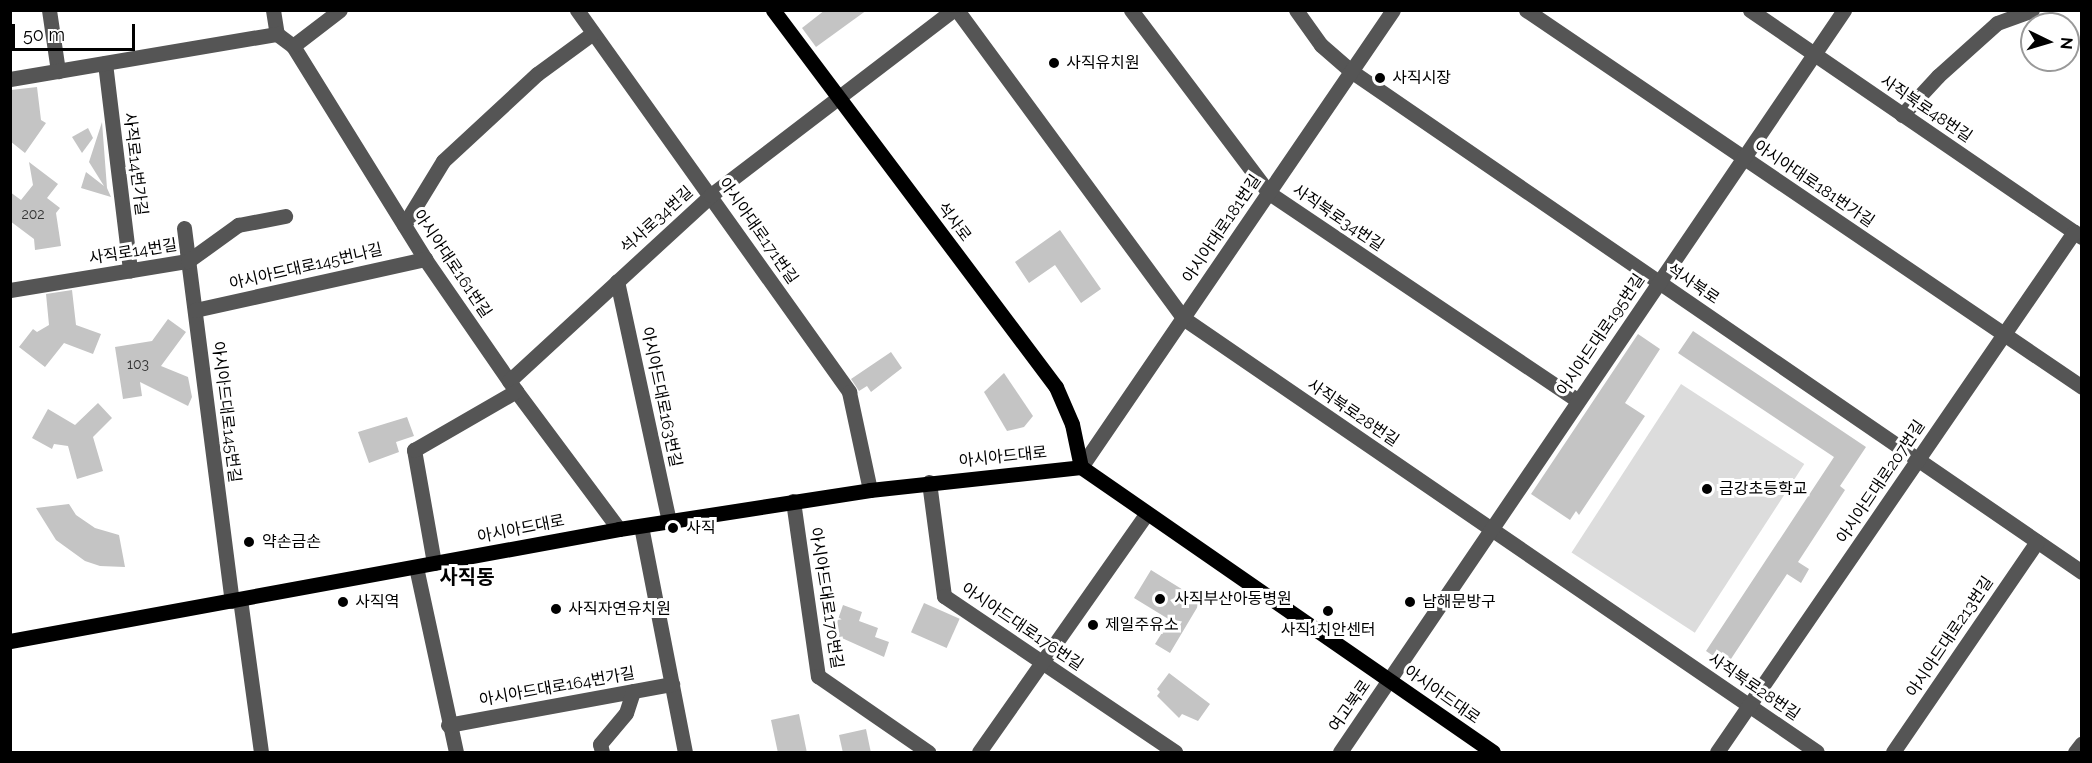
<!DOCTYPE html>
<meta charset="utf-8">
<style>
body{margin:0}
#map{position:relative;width:2092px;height:763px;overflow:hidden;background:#fff;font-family:Raleway,"Noto Sans KR",sans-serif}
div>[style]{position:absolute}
.green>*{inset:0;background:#dcdcdc;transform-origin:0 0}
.building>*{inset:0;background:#c4c4c4;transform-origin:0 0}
.minor>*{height:15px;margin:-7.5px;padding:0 7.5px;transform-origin:7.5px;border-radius:7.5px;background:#555}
.major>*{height:15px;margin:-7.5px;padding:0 7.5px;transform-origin:7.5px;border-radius:7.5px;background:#000}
.dots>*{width:16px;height:16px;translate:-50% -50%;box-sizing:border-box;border:3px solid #fff;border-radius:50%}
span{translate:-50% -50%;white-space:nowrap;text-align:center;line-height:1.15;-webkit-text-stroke:6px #fff;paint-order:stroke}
.number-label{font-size:14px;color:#313131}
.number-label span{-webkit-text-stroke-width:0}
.poi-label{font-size:16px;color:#000}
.left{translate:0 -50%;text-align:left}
.street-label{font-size:16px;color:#000}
.quarter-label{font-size:20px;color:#000;font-weight:700}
.frame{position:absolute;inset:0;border:12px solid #000;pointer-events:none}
.north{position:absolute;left:2020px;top:12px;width:60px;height:60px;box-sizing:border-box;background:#fff;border:2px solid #999;border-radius:50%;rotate:95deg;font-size:16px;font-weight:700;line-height:24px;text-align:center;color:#000}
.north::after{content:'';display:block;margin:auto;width:21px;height:27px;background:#000;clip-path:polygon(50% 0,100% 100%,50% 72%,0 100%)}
.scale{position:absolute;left:12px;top:24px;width:123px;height:27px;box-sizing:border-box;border:3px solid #000;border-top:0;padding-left:8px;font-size:18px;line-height:21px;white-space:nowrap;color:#000;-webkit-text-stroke:4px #fff;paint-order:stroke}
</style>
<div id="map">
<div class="green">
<i style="left:1681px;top:384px;width:147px;height:201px;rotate:33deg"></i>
</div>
<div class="building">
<i style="clip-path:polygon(825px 10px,867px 10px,816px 47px,802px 28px)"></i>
<i style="clip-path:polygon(37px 87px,41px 120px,46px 123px,25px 153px,10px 141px,11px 90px)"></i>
<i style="clip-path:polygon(102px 122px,107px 188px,111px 197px,81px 188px,86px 172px,104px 186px,89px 162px)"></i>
<i style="clip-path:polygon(88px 128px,93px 138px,82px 153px,72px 137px)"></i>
<i style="clip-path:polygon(29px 162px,58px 184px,47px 198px,60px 208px,56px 213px,61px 246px,35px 250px,34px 239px,10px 221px,10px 192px,21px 200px,33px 185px)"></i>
<i style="clip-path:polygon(1060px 230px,1101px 289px,1081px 303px,1055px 265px,1029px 283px,1015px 262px)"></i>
<i style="clip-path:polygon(72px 290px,76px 325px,101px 334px,93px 354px,64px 343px,45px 367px,19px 347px,33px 329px,37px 332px,49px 325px,46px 294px)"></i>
<i style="clip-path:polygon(168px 319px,186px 332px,161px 366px,188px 377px,192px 397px,188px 406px,140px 382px,142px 396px,123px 399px,115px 347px,152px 341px)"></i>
<i style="clip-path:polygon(1693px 331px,1866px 447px,1840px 486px,1845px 490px,1798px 562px,1809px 569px,1801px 583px,1787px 574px,1727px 665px,1706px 651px,1834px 457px,1678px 353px)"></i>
<i style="clip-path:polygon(1638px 334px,1660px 349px,1625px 403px,1645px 416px,1579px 515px,1576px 511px,1570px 520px,1531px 494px)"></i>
<i style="clip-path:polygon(891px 352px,902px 368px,871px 392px,867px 386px,859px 391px,851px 379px)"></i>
<i style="clip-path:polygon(1004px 373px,1033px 416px,1024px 427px,1007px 431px,984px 392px)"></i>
<i style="clip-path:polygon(98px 403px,112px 418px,93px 437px,103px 471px,77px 479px,68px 446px,54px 444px,52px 449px,32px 438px,48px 409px,75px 425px)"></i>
<i style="clip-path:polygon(407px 417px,414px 436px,396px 442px,399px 452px,369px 463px,358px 432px)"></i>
<i style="clip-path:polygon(69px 504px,76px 515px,95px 528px,119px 535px,125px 567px,100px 566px,85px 561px,56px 540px,36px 508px)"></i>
<i style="clip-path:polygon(1151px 570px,1201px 601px,1170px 653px,1155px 644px,1170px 620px,1134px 598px)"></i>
<i style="left:924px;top:603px;width:39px;height:32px;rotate:24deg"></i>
<i style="clip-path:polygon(843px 605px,862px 612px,859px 621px,878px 628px,875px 637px,889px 642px,884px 657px,833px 634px)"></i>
<i style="clip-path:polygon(1169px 673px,1210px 704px,1198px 721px,1182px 714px,1179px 718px,1157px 696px,1160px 692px,1157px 689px)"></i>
<i style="clip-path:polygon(799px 714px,807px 753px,778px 753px,771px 720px)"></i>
<i style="clip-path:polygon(866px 729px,871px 753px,843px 753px,839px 735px)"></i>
</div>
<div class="minor">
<i style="left:49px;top:10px;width:62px;rotate:81.6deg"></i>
<i style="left:273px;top:10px;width:24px;rotate:81deg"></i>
<i style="left:277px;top:34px;width:20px;rotate:37deg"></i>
<i style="left:293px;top:46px;width:251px;rotate:58.2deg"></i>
<i style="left:425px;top:259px;width:160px;rotate:55.4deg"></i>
<i style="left:516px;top:391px;width:172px;rotate:53.3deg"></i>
<i style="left:577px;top:10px;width:469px;rotate:54.5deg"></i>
<i style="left:849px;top:392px;width:100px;rotate:77.9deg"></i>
<i style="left:957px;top:10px;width:382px;rotate:53.7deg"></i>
<i style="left:1183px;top:318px;width:768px;rotate:34.39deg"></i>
<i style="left:1131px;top:10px;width:229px;rotate:53deg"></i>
<i style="left:1269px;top:193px;width:372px;rotate:33.9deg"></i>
<i style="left:1296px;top:10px;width:43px;rotate:54.5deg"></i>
<i style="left:1321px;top:45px;width:40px;rotate:41deg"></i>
<i style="left:1351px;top:71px;width:886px;rotate:34.43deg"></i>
<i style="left:1526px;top:10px;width:672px;rotate:34.14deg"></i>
<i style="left:1750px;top:10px;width:402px;rotate:34.4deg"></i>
<i style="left:293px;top:46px;width:59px;rotate:-37.5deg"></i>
<i style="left:105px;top:63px;width:209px;rotate:83.1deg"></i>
<i style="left:10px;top:79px;width:271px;rotate:-9.6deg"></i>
<i style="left:1902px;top:115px;width:53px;rotate:-47.3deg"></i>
<i style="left:1938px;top:76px;width:79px;rotate:-41.9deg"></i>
<i style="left:1997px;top:23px;width:37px;rotate:-20deg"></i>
<i style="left:404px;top:225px;width:75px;rotate:-58.6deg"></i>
<i style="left:443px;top:161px;width:128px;rotate:-42.8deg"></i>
<i style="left:537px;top:74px;width:69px;rotate:-36.2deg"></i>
<i style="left:184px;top:228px;width:376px;rotate:82.7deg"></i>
<i style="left:617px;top:281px;width:246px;rotate:77.8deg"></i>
<i style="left:10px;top:290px;width:180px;rotate:-9.3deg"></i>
<i style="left:188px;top:261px;width:62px;rotate:-35.8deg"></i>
<i style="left:238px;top:225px;width:48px;rotate:-10.8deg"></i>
<i style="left:195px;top:310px;width:236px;rotate:-12.5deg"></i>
<i style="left:509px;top:381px;width:275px;rotate:-42.6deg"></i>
<i style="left:711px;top:195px;width:305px;rotate:-37.4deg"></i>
<i style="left:1081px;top:467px;width:553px;rotate:-55.68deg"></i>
<i style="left:929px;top:482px;width:115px;rotate:82.5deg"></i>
<i style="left:944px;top:596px;width:279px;rotate:34deg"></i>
<i style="left:793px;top:501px;width:177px;rotate:81.9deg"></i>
<i style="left:818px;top:676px;width:134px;rotate:34.6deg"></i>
<i style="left:641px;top:526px;width:230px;rotate:79deg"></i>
<i style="left:434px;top:563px;width:115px;rotate:-100deg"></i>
<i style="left:414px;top:450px;width:118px;rotate:-30deg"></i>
<i style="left:416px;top:567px;width:189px;rotate:77.8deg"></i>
<i style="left:240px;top:599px;width:154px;rotate:82.2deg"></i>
<i style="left:448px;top:725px;width:228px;rotate:-10.4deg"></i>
<i style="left:602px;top:752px;width:8px;rotate:-104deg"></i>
<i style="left:600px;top:744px;width:40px;rotate:-50deg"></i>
<i style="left:626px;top:713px;width:23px;rotate:-72deg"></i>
<i style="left:979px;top:752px;width:292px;rotate:-54.9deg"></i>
<i style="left:1340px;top:752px;width:897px;rotate:-55.81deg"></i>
<i style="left:1717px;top:752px;width:631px;rotate:-55.53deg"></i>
<i style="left:1893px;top:752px;width:255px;rotate:-55.6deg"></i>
<i style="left:2075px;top:752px;width:11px;rotate:-52deg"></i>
</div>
<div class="major">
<i style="left:773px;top:10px;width:471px;rotate:53.1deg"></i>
<i style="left:1056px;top:387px;width:40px;rotate:66.6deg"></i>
<i style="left:1072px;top:424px;width:44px;rotate:78.2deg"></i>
<i style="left:10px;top:641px;width:619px;rotate:-10.42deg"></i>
<i style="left:619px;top:529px;width:254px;rotate:-8.8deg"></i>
<i style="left:870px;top:490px;width:212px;rotate:-6.2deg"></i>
<i style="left:1081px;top:467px;width:501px;rotate:34.67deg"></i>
</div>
<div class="dots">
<i style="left:1054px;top:63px;background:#000"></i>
<i style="left:1380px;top:78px;background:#000"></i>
<i style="left:1707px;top:489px;background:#000"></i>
<i style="left:673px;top:528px;background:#000"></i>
<i style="left:249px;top:542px;background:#000"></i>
<i style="left:1160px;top:599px;background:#000"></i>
<i style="left:343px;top:602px;background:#000"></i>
<i style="left:1410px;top:602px;background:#000"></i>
<i style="left:556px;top:609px;background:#000"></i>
<i style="left:1328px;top:611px;background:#000"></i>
<i style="left:1093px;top:625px;background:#000"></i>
</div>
<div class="number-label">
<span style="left:33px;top:214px">202</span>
<span style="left:138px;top:364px">103</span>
</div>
<div class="poi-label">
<span class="left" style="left:1066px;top:63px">사직유치원</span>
<span class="left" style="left:1392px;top:78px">사직시장</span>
<span class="left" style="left:1719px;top:489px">금강초등학교</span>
<span class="left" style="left:686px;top:528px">사직</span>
<span class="left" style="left:262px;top:542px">약손금손</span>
<span class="left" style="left:1174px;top:599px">사직부산아동병원</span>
<span class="left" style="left:355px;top:602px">사직역</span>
<span class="left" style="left:1422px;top:602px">남해문방구</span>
<span class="left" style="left:568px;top:609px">사직자연유치원</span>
<span class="left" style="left:1105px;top:625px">제일주유소</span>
<span style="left:1328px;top:630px">사직1치안센터</span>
</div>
<div class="street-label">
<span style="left:1926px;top:109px;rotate:34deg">사직북로48번길</span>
<span style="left:135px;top:164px;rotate:83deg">사직로14번가길</span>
<span style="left:1814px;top:184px;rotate:34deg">아시아대로181번가길</span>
<span style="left:1338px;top:218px;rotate:34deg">사직북로34번길</span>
<span style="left:657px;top:220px;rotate:-42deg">석사로34번길</span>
<span style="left:954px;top:222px;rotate:53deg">석사로</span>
<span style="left:1222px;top:229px;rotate:-56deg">아시아대로181번길</span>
<span style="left:758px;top:231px;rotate:55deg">아시아대로171번길</span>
<span style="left:133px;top:252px;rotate:-9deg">사직로14번길</span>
<span style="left:452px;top:264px;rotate:56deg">아시아대로161번길</span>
<span style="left:306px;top:267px;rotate:-13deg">아시아드대로145번나길</span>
<span style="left:1693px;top:284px;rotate:34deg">석사북로</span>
<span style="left:1601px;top:335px;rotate:-56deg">아시아드대로195번길</span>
<span style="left:661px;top:397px;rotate:78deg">아시아드대로163번길</span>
<span style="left:226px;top:412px;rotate:83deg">아시아드대로145번길</span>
<span style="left:1353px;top:413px;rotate:34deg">사직북로28번길</span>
<span style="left:1003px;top:457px;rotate:-6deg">아시아드대로</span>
<span style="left:1881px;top:482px;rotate:-56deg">아시아드대로207번길</span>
<span style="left:521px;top:529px;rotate:-11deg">아시아드대로</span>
<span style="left:826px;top:598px;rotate:81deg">아시아드대로170번길</span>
<span style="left:1022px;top:627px;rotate:34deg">아시아드대로176번길</span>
<span style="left:1950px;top:637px;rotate:-56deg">아시아드대로213번길</span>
<span style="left:557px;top:687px;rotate:-10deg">아시아드대로164번가길</span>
<span style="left:1754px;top:687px;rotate:34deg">사직북로28번길</span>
<span style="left:1442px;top:695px;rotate:35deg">아시아드대로</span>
<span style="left:1350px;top:706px;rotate:-55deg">여고북로</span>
</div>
<div class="quarter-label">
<span style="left:467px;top:577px">사직동</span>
</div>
<div class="frame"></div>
<div class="north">N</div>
<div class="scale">50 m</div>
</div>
